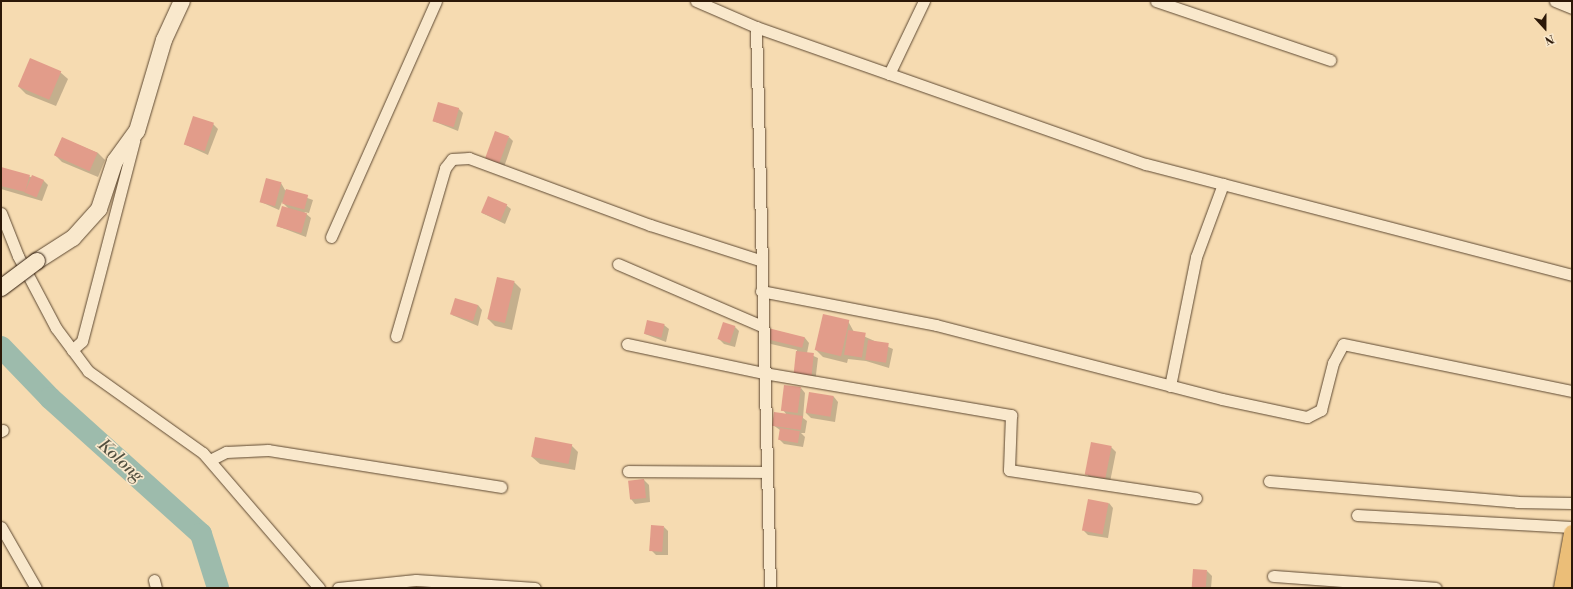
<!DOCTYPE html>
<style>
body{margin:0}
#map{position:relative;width:1573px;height:589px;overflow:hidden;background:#f6dbb1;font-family:"Libre Bodoni",serif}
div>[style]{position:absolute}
.shadow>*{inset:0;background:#0003}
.river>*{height:22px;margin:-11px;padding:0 11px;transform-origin:11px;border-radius:11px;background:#9dbbac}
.building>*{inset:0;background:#e29c8a;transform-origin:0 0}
.roads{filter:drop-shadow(0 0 1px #5e4932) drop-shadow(0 0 1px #5e4932)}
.street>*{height:11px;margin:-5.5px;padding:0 5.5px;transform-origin:5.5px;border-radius:5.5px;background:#f9e8cc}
.secondary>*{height:16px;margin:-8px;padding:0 8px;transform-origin:8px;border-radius:8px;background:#f9e8cc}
.primary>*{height:17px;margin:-8.5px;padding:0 8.5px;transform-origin:8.5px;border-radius:8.5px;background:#ebbe78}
.bridges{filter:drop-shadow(0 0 1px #2c1808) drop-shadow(0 0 1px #2c1808)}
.secondary-bridge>*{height:16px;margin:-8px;padding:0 8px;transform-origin:8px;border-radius:8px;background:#f9e8cc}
span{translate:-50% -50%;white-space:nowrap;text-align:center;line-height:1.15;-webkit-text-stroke:3.5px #f9e8cc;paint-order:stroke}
.water-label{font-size:17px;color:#545141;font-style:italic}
.frame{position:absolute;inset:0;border:2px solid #2c1808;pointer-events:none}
.north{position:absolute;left:1525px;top:8px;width:40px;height:40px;-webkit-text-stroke:3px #f9e8cc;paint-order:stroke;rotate:159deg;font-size:11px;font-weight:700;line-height:16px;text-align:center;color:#2c1808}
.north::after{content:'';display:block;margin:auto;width:14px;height:18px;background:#2c1808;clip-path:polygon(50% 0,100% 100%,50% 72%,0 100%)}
</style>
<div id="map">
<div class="shadow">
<i style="clip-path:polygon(60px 72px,68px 79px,56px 106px,26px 94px,19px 87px)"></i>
<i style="clip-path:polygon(459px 109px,463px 113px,458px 131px,433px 121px)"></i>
<i style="clip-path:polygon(213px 124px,218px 129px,208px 155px,184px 144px)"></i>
<i style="clip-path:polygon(509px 137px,513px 141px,504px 167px,491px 162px,486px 158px)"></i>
<i style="clip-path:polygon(62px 138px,98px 153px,105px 160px,98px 177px,62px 162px,55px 155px)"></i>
<i style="clip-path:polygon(1px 168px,44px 181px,48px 185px,42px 201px,1px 189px)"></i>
<i style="clip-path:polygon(281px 183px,285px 190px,313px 200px,309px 213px,304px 212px,311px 218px,306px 237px,277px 226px,289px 209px,282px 202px,279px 210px,261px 202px)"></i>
<i style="clip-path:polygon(506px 205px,511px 209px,505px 224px,482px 213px)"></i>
<i style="clip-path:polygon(514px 282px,521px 289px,512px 330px,495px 326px,488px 319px)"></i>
<i style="clip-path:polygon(478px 305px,482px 310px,478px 326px,452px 315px)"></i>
<i style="clip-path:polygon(848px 321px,854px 332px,893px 349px,889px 368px,866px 361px,848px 359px,847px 363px,823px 357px,816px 350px)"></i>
<i style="clip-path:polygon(664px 325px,669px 329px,666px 342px,645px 334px)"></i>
<i style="clip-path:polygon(735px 327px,739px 331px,735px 347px,724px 344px,719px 339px)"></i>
<i style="clip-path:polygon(769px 329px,805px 338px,809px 343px,807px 353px,818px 358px,815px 383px,794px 377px,797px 350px,771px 344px,766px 339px)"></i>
<i style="clip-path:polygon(801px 388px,805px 393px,803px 418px,807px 421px,805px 433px,801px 433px,805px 437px,803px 447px,784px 444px,779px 439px,780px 430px,773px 425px,787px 415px,783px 410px)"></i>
<i style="clip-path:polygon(810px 393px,834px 397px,838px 402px,835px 422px,811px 418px,806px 413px)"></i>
<i style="clip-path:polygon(571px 445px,578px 452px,575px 470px,540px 464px,532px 457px)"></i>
<i style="clip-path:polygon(1111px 447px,1116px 452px,1110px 482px,1090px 478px,1086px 473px)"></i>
<i style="clip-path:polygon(644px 480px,649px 485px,650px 502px,635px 504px,631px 499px)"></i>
<i style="clip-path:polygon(1109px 503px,1113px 508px,1108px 538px,1088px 535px,1084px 531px)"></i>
<i style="clip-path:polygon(664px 527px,668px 531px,668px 555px,656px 555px,652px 551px)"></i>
<i style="clip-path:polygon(1207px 571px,1212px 576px,1211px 588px,1192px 588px)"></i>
</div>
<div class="river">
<i style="left:1px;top:347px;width:71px;rotate:46.1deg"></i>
<i style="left:50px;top:398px;width:203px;rotate:42deg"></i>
<i style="left:201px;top:534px;width:57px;rotate:72.5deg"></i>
</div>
<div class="building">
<i style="left:30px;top:58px;width:34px;height:31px;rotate:23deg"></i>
<i style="left:438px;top:102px;width:22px;height:20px;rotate:16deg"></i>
<i style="left:193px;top:116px;width:22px;height:30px;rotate:18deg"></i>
<i style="left:495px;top:131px;width:15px;height:29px;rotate:20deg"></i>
<i style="left:62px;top:137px;width:39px;height:20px;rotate:24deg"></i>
<i style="clip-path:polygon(1px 167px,30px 175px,25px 192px,1px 186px)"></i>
<i style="left:32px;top:175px;width:13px;height:19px;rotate:23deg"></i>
<i style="left:266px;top:178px;width:16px;height:25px;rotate:15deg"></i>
<i style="left:286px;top:189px;width:23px;height:15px;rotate:15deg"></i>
<i style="left:488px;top:196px;width:21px;height:18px;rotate:23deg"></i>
<i style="left:282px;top:206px;width:26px;height:21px;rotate:16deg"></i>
<i style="left:497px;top:277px;width:18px;height:43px;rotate:13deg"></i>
<i style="left:455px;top:298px;width:24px;height:17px;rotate:17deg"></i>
<i style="left:823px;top:314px;width:27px;height:37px;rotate:13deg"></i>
<i style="left:647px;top:320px;width:18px;height:14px;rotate:13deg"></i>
<i style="left:723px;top:322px;width:13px;height:18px;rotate:18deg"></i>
<i style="left:768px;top:328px;width:38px;height:11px;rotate:14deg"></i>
<i style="left:848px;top:330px;width:18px;height:25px;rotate:9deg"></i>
<i style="left:868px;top:340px;width:21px;height:20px;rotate:8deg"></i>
<i style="left:796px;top:351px;width:18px;height:26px;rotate:6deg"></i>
<i style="left:784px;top:385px;width:17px;height:26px;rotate:7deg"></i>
<i style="left:809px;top:392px;width:25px;height:21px;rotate:9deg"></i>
<i style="left:774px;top:412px;width:29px;height:14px;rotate:8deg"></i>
<i style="left:780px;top:428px;width:20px;height:12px;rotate:9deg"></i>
<i style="left:535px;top:437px;width:38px;height:20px;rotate:11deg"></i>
<i style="left:1091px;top:442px;width:21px;height:33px;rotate:11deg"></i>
<i style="left:644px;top:479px;width:19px;height:16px;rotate:84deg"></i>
<i style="left:1088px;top:499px;width:21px;height:32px;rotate:11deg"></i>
<i style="left:651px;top:525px;width:13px;height:26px;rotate:4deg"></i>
<i style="left:1193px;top:569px;width:14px;height:19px;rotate:4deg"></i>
</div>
<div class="roads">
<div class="street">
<i style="left:696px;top:1px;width:65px;rotate:23.4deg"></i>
<i style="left:756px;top:27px;width:413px;rotate:19.4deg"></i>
<i style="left:1146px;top:164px;width:440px;rotate:14.6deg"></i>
<i style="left:1156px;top:1px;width:184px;rotate:18.7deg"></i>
<i style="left:1555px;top:1px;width:18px;rotate:22deg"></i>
<i style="left:756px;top:27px;width:561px;rotate:88.57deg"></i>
<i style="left:889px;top:74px;width:81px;rotate:-64.4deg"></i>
<i style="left:1px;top:213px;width:46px;rotate:68.4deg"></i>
<i style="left:18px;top:256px;width:81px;rotate:62.2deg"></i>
<i style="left:56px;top:328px;width:54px;rotate:53.3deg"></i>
<i style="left:88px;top:371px;width:141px;rotate:35.5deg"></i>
<i style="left:203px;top:453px;width:178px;rotate:49.3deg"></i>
<i style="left:331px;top:237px;width:258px;rotate:-66deg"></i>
<i style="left:618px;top:264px;width:157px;rotate:23.3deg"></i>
<i style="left:761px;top:291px;width:178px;rotate:11deg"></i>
<i style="left:936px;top:325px;width:295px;rotate:14.5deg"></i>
<i style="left:1222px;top:399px;width:87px;rotate:12deg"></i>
<i style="left:1307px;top:417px;width:16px;rotate:-27deg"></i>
<i style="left:1321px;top:410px;width:49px;rotate:-75.7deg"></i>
<i style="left:1333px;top:363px;width:21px;rotate:-62deg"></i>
<i style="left:1343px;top:344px;width:234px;rotate:11.6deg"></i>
<i style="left:396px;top:336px;width:175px;rotate:-73.7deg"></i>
<i style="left:445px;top:168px;width:11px;rotate:-52deg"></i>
<i style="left:452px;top:159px;width:17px;rotate:-3deg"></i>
<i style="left:469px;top:158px;width:193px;rotate:20.3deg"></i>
<i style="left:650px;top:225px;width:115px;rotate:17.7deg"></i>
<i style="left:627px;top:344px;width:140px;rotate:12deg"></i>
<i style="left:764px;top:373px;width:251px;rotate:9.7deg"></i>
<i style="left:1011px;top:415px;width:55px;rotate:92.1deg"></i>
<i style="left:1009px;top:470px;width:189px;rotate:8.5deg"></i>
<i style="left:72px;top:350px;width:13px;rotate:-42deg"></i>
<i style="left:82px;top:341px;width:207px;rotate:-75.4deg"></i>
<i style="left:1170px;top:386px;width:132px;rotate:-78.6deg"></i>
<i style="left:1196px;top:257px;width:78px;rotate:-69.7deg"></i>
<i style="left:1px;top:431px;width:2px;rotate:-27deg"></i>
<i style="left:210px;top:460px;width:18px;rotate:-27deg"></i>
<i style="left:226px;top:452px;width:42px;rotate:-2.7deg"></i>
<i style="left:268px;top:450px;width:236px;rotate:9deg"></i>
<i style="left:628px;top:471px;width:139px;rotate:0.4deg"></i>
<i style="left:1269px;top:481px;width:249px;rotate:4.8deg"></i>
<i style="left:1517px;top:502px;width:55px;rotate:1deg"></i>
<i style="left:1357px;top:515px;width:215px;rotate:3.2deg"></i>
<i style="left:1px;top:527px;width:70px;rotate:60.2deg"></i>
<i style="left:1273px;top:576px;width:163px;rotate:4.2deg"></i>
<i style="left:154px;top:580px;width:8px;rotate:76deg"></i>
<i style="left:338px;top:588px;width:78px;rotate:-5.9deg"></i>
<i style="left:416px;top:580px;width:119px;rotate:3.8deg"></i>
</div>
<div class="secondary">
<i style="left:37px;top:261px;width:43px;rotate:-32.6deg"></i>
<i style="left:73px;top:238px;width:39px;rotate:-48deg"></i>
<i style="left:99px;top:209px;width:51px;rotate:-71.6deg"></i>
<i style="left:115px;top:161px;width:37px;rotate:-54deg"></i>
<i style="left:137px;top:131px;width:95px;rotate:-73.5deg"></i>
<i style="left:164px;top:40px;width:43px;rotate:-65.2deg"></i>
</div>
<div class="primary">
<i style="left:1562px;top:588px;width:56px;rotate:-79.7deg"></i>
</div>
</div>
<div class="bridges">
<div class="secondary-bridge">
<i style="left:1px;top:288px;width:45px;rotate:-36.9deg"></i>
</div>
</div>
<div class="water-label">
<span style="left:120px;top:461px;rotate:42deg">Kolong</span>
</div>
<div class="frame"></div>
<div class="north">N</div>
</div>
